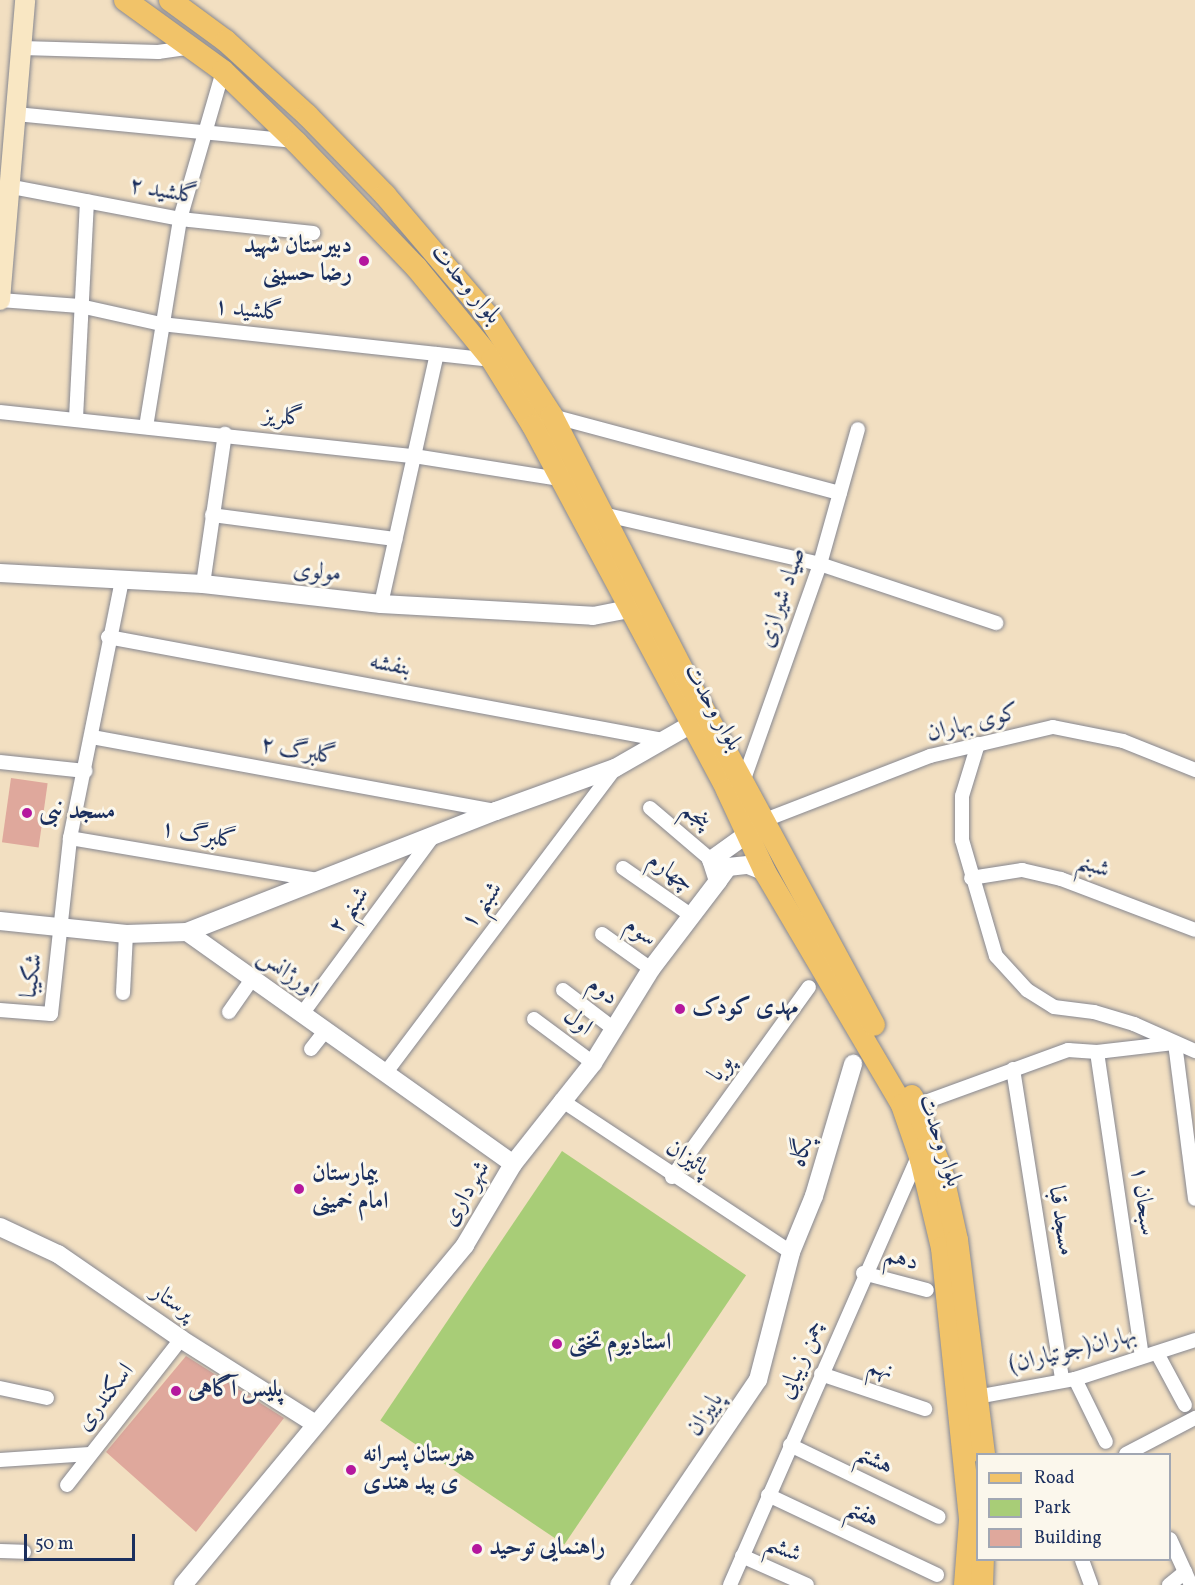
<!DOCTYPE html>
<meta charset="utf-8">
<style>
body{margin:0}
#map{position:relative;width:1195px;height:1585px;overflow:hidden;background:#f2dfc1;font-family:Vollkorn,Amiri,serif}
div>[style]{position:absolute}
.green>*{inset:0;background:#a8cd77;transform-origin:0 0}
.building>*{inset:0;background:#dfa89c;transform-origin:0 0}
.roads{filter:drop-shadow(0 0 2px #868790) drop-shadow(0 0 2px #868790)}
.minor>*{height:14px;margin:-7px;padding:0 7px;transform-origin:7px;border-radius:7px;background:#fff}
.tertiary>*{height:18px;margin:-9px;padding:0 9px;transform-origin:9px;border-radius:9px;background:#fff}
.secondary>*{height:20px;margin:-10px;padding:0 10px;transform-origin:10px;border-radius:10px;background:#f9e7c3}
.primary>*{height:22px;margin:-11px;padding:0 11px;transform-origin:11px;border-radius:11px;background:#f1c369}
.dots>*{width:16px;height:16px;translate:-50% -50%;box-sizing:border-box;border:3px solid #fbf7ec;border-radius:50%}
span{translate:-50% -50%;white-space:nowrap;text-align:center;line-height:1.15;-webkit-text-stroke:6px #fbf7ec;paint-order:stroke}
.street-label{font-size:24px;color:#1b2f5e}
.poi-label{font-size:24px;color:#1b2f5e;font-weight:700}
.right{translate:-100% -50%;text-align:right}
.left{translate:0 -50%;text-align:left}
.legend{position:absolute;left:976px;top:1453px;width:195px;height:108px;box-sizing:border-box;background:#fbf7ec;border:2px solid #a1a7b3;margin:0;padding:8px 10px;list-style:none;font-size:18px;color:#1b2f5e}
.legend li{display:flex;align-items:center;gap:12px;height:30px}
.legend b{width:30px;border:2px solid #a1a7b3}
.scale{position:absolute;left:24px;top:1534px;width:111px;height:27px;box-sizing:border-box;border:3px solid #1b2f5e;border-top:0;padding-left:8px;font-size:18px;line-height:21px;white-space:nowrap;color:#1b2f5e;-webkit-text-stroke:4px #fbf7ec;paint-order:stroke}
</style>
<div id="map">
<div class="green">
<i style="left:562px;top:1151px;width:222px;height:325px;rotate:34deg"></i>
</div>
<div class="building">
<i style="left:11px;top:778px;width:37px;height:65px;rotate:8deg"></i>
<i style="clip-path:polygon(186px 1356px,284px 1418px,196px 1532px,106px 1452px)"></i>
</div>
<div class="roads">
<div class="minor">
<i style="left:22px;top:48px;width:136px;rotate:1.7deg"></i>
<i style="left:158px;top:52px;width:35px;rotate:-8deg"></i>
<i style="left:15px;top:114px;width:279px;rotate:5.5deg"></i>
<i style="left:7px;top:186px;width:176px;rotate:10.8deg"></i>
<i style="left:180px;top:219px;width:134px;rotate:6deg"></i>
<i style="left:0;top:300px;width:80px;rotate:4.3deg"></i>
<i style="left:80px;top:306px;width:83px;rotate:12.5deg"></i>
<i style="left:161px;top:324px;width:333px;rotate:6.2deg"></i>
<i style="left:0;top:412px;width:416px;rotate:6.1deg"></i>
<i style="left:414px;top:456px;width:148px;rotate:9deg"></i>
<i style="left:552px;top:416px;width:298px;rotate:15deg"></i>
<i style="left:76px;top:418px;width:217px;rotate:-87.1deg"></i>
<i style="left:146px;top:427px;width:211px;rotate:-80.7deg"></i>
<i style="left:180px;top:219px;width:154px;rotate:-73.8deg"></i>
<i style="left:602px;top:514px;width:224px;rotate:12.9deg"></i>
<i style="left:820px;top:564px;width:186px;rotate:18.5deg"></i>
<i style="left:212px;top:515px;width:185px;rotate:7.5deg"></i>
<i style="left:203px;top:584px;width:152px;rotate:-81.7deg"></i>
<i style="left:381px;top:604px;width:256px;rotate:-77.4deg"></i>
<i style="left:108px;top:637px;width:564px;rotate:10.51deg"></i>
<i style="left:92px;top:737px;width:411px;rotate:10.4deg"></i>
<i style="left:978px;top:744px;width:54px;rotate:107.1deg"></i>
<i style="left:962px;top:796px;width:44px;rotate:90deg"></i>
<i style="left:962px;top:840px;width:121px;rotate:73.7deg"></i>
<i style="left:996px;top:956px;width:46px;rotate:47.6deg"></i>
<i style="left:1027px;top:990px;width:32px;rotate:32deg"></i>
<i style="left:1054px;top:1007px;width:40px;rotate:7.1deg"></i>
<i style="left:1094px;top:1012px;width:42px;rotate:16.7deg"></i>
<i style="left:1134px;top:1024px;width:67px;rotate:23.9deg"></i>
<i style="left:0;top:762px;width:86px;rotate:6deg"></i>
<i style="left:744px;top:779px;width:228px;rotate:-70.5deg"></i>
<i style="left:820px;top:564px;width:140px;rotate:-74.3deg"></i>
<i style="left:650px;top:808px;width:80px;rotate:40.4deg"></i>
<i style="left:765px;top:820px;width:177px;rotate:-21.2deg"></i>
<i style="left:930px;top:756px;width:126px;rotate:-13.3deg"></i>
<i style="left:1053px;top:727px;width:71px;rotate:11.3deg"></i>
<i style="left:1123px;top:741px;width:78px;rotate:21.9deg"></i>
<i style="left:70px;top:838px;width:253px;rotate:9.6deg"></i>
<i style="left:623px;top:868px;width:84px;rotate:34.8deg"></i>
<i style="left:971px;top:878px;width:52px;rotate:-8.9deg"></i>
<i style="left:1022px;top:870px;width:40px;rotate:13deg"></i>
<i style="left:1061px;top:879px;width:143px;rotate:20.8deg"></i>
<i style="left:602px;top:934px;width:60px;rotate:35.5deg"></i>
<i style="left:563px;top:990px;width:64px;rotate:37.4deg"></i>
<i style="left:123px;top:993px;width:59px;rotate:-87.1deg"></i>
<i style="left:0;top:1010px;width:51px;rotate:4.5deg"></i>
<i style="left:51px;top:1014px;width:177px;rotate:-83.8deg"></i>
<i style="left:70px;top:838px;width:263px;rotate:-78.6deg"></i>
<i style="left:229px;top:1012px;width:39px;rotate:-55deg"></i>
<i style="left:302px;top:1014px;width:222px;rotate:-53.6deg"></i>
<i style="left:534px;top:1019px;width:74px;rotate:36.7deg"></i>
<i style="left:1175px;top:1043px;width:157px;rotate:82.7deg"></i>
<i style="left:311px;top:1049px;width:24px;rotate:-52deg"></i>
<i style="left:1097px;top:1052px;width:308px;rotate:81.6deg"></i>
<i style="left:1013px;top:1069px;width:315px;rotate:81deg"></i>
<i style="left:387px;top:1071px;width:379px;rotate:-53deg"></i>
<i style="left:561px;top:1100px;width:276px;rotate:33.5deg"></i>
<i style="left:917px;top:1105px;width:161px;rotate:-20deg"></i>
<i style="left:1068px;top:1050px;width:29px;rotate:4deg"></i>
<i style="left:1097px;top:1052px;width:79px;rotate:-6.6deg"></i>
<i style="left:672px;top:1177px;width:234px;rotate:-54.2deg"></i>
<i style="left:863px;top:1273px;width:66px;rotate:14.9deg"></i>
<i style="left:1157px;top:1353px;width:59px;rotate:61.7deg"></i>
<i style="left:821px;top:1374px;width:110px;rotate:18.6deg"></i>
<i style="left:1075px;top:1379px;width:70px;rotate:63.8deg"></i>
<i style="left:0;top:1388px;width:48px;rotate:12deg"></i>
<i style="left:971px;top:1398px;width:106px;rotate:-10.4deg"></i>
<i style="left:1075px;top:1379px;width:126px;rotate:-18deg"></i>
<i style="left:790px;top:1445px;width:165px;rotate:25.8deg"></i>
<i style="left:1126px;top:1454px;width:78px;rotate:-27.6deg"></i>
<i style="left:0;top:1460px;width:90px;rotate:-3.8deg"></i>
<i style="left:67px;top:1485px;width:185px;rotate:-52deg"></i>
<i style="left:768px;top:1495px;width:187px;rotate:25.3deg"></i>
<i style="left:1170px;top:1539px;width:51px;rotate:65.5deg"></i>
<i style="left:0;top:1551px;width:24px;rotate:2deg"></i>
<i style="left:742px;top:1556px;width:71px;rotate:24deg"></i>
<i style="left:1082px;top:1560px;width:27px;rotate:70deg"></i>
<i style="left:730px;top:1585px;width:471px;rotate:-66.3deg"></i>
<i style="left:1169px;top:1585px;width:21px;rotate:-39deg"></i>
</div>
<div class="tertiary">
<i style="left:0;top:573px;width:203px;rotate:3.1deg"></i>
<i style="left:203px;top:584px;width:179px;rotate:6.4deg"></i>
<i style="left:381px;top:604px;width:212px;rotate:3.2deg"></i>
<i style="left:593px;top:616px;width:36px;rotate:-11deg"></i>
<i style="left:718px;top:881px;width:17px;rotate:-54deg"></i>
<i style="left:728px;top:867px;width:20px;rotate:-6deg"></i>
<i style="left:748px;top:865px;width:18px;rotate:22deg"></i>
<i style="left:0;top:921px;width:127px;rotate:5.9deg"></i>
<i style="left:126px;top:934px;width:61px;rotate:-1.9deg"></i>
<i style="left:187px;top:932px;width:400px;rotate:35.4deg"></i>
<i style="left:187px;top:932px;width:332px;rotate:-21.4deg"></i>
<i style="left:496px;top:811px;width:127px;rotate:-19.9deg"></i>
<i style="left:615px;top:768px;width:86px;rotate:-29.8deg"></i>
<i style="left:0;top:1227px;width:64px;rotate:25deg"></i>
<i style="left:58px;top:1254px;width:150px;rotate:34.6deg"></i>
<i style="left:181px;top:1339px;width:157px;rotate:32.3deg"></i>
<i style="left:183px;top:1585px;width:442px;rotate:-50.3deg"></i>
<i style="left:465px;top:1245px;width:94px;rotate:-59.3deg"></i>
<i style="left:513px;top:1164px;width:129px;rotate:-51.6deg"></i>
<i style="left:593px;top:1063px;width:110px;rotate:-58.3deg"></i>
<i style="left:651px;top:969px;width:111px;rotate:-52.7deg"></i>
<i style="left:718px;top:881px;width:22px;rotate:-108deg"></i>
<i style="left:711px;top:860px;width:57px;rotate:-35.7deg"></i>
<i style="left:619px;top:1585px;width:248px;rotate:-55.9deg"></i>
<i style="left:758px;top:1380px;width:132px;rotate:-75.5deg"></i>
<i style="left:791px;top:1252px;width:61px;rotate:-67.7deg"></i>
<i style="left:814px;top:1196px;width:138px;rotate:-73.5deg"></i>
</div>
<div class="secondary">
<i style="left:0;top:300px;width:301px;rotate:-85.2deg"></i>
</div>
<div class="primary">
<i style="left:125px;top:0;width:121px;rotate:35.9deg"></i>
<i style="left:223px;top:71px;width:103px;rotate:44.2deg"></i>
<i style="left:297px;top:143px;width:172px;rotate:46.2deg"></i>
<i style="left:416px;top:267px;width:120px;rotate:50.7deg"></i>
<i style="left:492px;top:360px;width:78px;rotate:58.2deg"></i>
<i style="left:533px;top:426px;width:412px;rotate:61.9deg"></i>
<i style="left:727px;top:790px;width:90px;rotate:65.1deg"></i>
<i style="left:765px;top:872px;width:270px;rotate:59.5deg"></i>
<i style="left:902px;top:1105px;width:58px;rotate:70.9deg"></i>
<i style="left:921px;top:1160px;width:90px;rotate:76.6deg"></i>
<i style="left:942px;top:1248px;width:273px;rotate:84.1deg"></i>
<i style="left:970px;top:1520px;width:65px;rotate:94.4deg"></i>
<i style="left:170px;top:0;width:69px;rotate:36.2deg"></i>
<i style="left:226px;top:41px;width:110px;rotate:42.4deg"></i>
<i style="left:307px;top:115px;width:112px;rotate:45.7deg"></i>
<i style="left:385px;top:195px;width:159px;rotate:49.6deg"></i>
<i style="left:488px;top:316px;width:119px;rotate:57.4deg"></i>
<i style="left:552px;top:416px;width:296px;rotate:62.8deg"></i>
<i style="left:687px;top:679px;width:393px;rotate:61.6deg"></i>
<i style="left:912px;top:1096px;width:78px;rotate:68.1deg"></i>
<i style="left:941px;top:1168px;width:74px;rotate:77.5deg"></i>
<i style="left:957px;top:1240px;width:216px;rotate:82.8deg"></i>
<i style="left:982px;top:1585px;width:25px;rotate:-88deg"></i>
</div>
</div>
<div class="dots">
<i style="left:364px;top:261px;background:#b5179e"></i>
<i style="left:27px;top:813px;background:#b5179e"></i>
<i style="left:680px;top:1009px;background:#b5179e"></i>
<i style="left:299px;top:1189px;background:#b5179e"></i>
<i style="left:557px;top:1344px;background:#b5179e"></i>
<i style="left:176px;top:1391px;background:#b5179e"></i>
<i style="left:351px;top:1470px;background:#b5179e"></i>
<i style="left:477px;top:1549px;background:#b5179e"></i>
</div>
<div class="street-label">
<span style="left:163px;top:192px;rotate:10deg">گلشید ۲</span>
<span style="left:465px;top:285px;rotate:50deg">بلوار وحدت</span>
<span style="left:248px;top:311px;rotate:6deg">گلشید ۱</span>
<span style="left:283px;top:418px;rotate:6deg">گلریز</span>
<span style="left:317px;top:573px;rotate:6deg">مولوی</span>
<span style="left:783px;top:598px;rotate:-71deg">صیاد شیرازی</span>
<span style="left:390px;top:666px;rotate:11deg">بنفشه</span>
<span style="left:712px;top:708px;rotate:61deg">بلوار وحدت</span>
<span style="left:973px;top:724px;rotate:-14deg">کوی بهاران</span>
<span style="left:298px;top:752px;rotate:10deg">گلبرگ ۲</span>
<span style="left:695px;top:817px;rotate:40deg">پنجم</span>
<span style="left:198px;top:836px;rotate:10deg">گلبرگ ۱</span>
<span style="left:1093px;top:867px;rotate:20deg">شبنم</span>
<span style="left:670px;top:873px;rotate:35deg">چهارم</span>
<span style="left:483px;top:906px;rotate:-53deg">شبنم ۱</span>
<span style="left:350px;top:911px;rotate:-54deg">شبنم ۲</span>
<span style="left:640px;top:933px;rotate:36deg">سوم</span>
<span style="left:287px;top:974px;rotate:35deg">اورژانس</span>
<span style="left:33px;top:976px;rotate:-82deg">شکیبا</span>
<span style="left:602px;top:992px;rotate:37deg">دوم</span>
<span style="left:577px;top:1023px;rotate:37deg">اول</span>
<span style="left:722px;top:1069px;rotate:-54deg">پویا</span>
<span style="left:939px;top:1141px;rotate:72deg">بلوار وحدت</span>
<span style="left:803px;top:1152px;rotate:-73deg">پگاه</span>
<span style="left:687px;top:1159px;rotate:33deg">پائیزان</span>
<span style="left:467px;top:1194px;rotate:-59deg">شهرداری</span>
<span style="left:1142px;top:1201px;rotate:82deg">سبحان ۱</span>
<span style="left:1060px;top:1221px;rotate:81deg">مسجد قبا</span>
<span style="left:901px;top:1260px;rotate:15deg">دهم</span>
<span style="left:172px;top:1303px;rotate:35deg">پرستار</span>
<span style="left:1073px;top:1351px;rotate:-14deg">بهاران(جوتیاران)</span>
<span style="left:802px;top:1360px;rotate:-67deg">چمن زیبایی</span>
<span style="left:880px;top:1370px;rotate:18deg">نهم</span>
<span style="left:106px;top:1398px;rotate:-52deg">اسکندری</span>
<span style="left:706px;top:1415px;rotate:-57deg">پاییزان</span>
<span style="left:874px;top:1461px;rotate:26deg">هشتم</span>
<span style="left:862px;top:1515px;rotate:25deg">هفتم</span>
<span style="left:783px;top:1550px;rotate:24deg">ششم</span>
</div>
<div class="poi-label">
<span class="right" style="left:352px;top:261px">دبیرستان شهید<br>رضا حسینی</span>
<span class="left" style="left:39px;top:813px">مسجد نبی</span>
<span class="left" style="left:692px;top:1009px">مهدی کودک</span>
<span class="left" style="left:312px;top:1189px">بیمارستان<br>امام خمینی</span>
<span class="left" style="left:569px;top:1344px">استادیوم تختی</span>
<span class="left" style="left:188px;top:1391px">پلیس آگاهی</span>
<span class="left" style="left:363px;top:1470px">هنرستان پسرانه<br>ی بید هندی</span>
<span class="left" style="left:489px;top:1549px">راهنمایی توحید</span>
</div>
<ul class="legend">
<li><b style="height:8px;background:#f1c369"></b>Road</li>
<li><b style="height:16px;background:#a8cd77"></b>Park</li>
<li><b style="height:16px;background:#dfa89c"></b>Building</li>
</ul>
<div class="scale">50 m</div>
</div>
